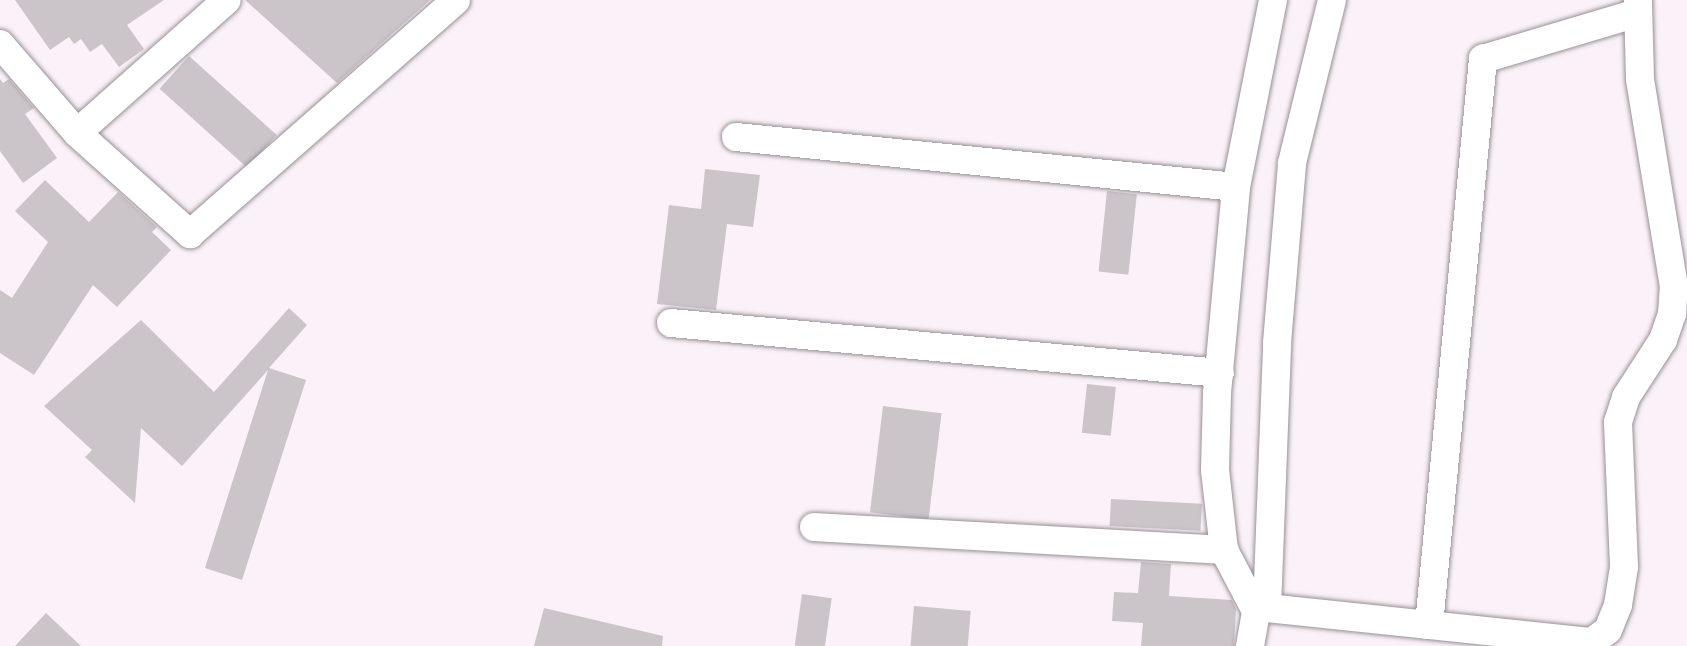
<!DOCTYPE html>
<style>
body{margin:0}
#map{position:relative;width:1687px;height:646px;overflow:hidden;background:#faf2f8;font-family:"Nunito Sans",sans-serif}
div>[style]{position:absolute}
.building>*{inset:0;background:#cbc4c9;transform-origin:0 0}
.roads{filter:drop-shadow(0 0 2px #979095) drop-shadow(0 0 2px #979095)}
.street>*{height:28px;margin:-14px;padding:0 14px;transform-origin:14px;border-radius:14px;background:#fff}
span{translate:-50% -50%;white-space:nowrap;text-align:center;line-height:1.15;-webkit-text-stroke:5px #fff;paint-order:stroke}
</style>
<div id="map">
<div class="building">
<i style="clip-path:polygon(15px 0,164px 0,127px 25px,144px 49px,119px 67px,102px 44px,90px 52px,81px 39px,74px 44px,69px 37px,50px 50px)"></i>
<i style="clip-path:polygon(245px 0,430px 0,337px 83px)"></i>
<i style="left:189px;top:56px;width:118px;height:44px;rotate:42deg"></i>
<i style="clip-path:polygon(0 79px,3px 83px,9px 79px,34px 108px,25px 114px,57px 158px,23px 183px,0 151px)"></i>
<i style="clip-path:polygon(705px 169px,760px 175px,753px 227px,727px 224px,716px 310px,657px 304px,669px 205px,701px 209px)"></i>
<i style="clip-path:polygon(45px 180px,89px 222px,118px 192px,157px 227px,152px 232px,171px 250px,117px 307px,93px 285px,34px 375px,0 353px,0 290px,12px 298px,48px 242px,15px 211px)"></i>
<i style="left:1107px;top:191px;width:30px;height:81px;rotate:6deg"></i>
<i style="clip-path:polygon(289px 308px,307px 325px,269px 368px,306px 380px,242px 580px,205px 568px,268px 370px,182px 466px,141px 428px,135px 503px,85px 457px,92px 450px,44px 406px,141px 320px,214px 392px)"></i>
<i style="left:1087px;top:384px;width:29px;height:49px;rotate:6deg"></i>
<i style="left:883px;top:406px;width:59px;height:107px;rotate:7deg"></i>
<i style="left:1111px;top:499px;width:91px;height:27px;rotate:3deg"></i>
<i style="clip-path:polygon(1141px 562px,1171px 564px,1169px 596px,1232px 600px,1236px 609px,1234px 646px,1141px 646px,1143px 623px,1112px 621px,1114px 592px,1138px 593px)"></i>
<i style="left:802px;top:594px;width:30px;height:52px;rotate:8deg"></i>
<i style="left:914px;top:606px;width:57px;height:40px;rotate:5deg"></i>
<i style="clip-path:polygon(544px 608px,663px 636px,662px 646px,534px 646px)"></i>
<i style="clip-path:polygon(46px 613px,81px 646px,15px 646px)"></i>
</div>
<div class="roads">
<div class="street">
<i style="left:0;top:44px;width:118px;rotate:49.1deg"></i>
<i style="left:77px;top:133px;width:200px;rotate:-41.6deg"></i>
<i style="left:77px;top:133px;width:152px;rotate:41.8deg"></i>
<i style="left:190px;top:234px;width:354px;rotate:-41.3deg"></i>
<i style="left:736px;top:137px;width:502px;rotate:5.71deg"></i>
<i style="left:671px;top:323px;width:551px;rotate:5.2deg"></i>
<i style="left:814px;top:527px;width:411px;rotate:3.2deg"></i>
<i style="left:1267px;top:608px;width:265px;rotate:-87.8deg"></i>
<i style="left:1277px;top:343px;width:181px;rotate:-85.2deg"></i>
<i style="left:1292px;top:163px;width:168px;rotate:-76.2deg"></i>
<i style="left:1256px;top:611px;width:11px;rotate:-15deg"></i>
<i style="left:1267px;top:608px;width:327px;rotate:6deg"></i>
<i style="left:1592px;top:642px;width:20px;rotate:-37deg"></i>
<i style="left:1608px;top:630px;width:27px;rotate:-68deg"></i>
<i style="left:1618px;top:605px;width:39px;rotate:-81deg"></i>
<i style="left:1624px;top:566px;width:144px;rotate:-92.4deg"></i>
<i style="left:1618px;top:422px;width:26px;rotate:-72deg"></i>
<i style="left:1626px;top:397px;width:68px;rotate:-57deg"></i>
<i style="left:1663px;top:340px;width:28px;rotate:-71deg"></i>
<i style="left:1672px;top:314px;width:27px;rotate:-86deg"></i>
<i style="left:1674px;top:287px;width:211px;rotate:-99.3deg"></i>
<i style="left:1640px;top:79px;width:79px;rotate:-91.5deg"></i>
<i style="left:1429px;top:625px;width:569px;rotate:-84.55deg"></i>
<i style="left:1483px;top:59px;width:161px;rotate:-16.6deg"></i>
<i style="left:1250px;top:646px;width:36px;rotate:-80deg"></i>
<i style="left:1256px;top:611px;width:69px;rotate:-117.7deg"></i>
<i style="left:1224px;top:550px;width:81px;rotate:-96.4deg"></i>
<i style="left:1215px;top:470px;width:77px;rotate:-88.5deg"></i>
<i style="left:1217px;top:393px;width:207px;rotate:-84.7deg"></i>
<i style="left:1236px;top:187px;width:191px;rotate:-78.8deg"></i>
</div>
</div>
</div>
